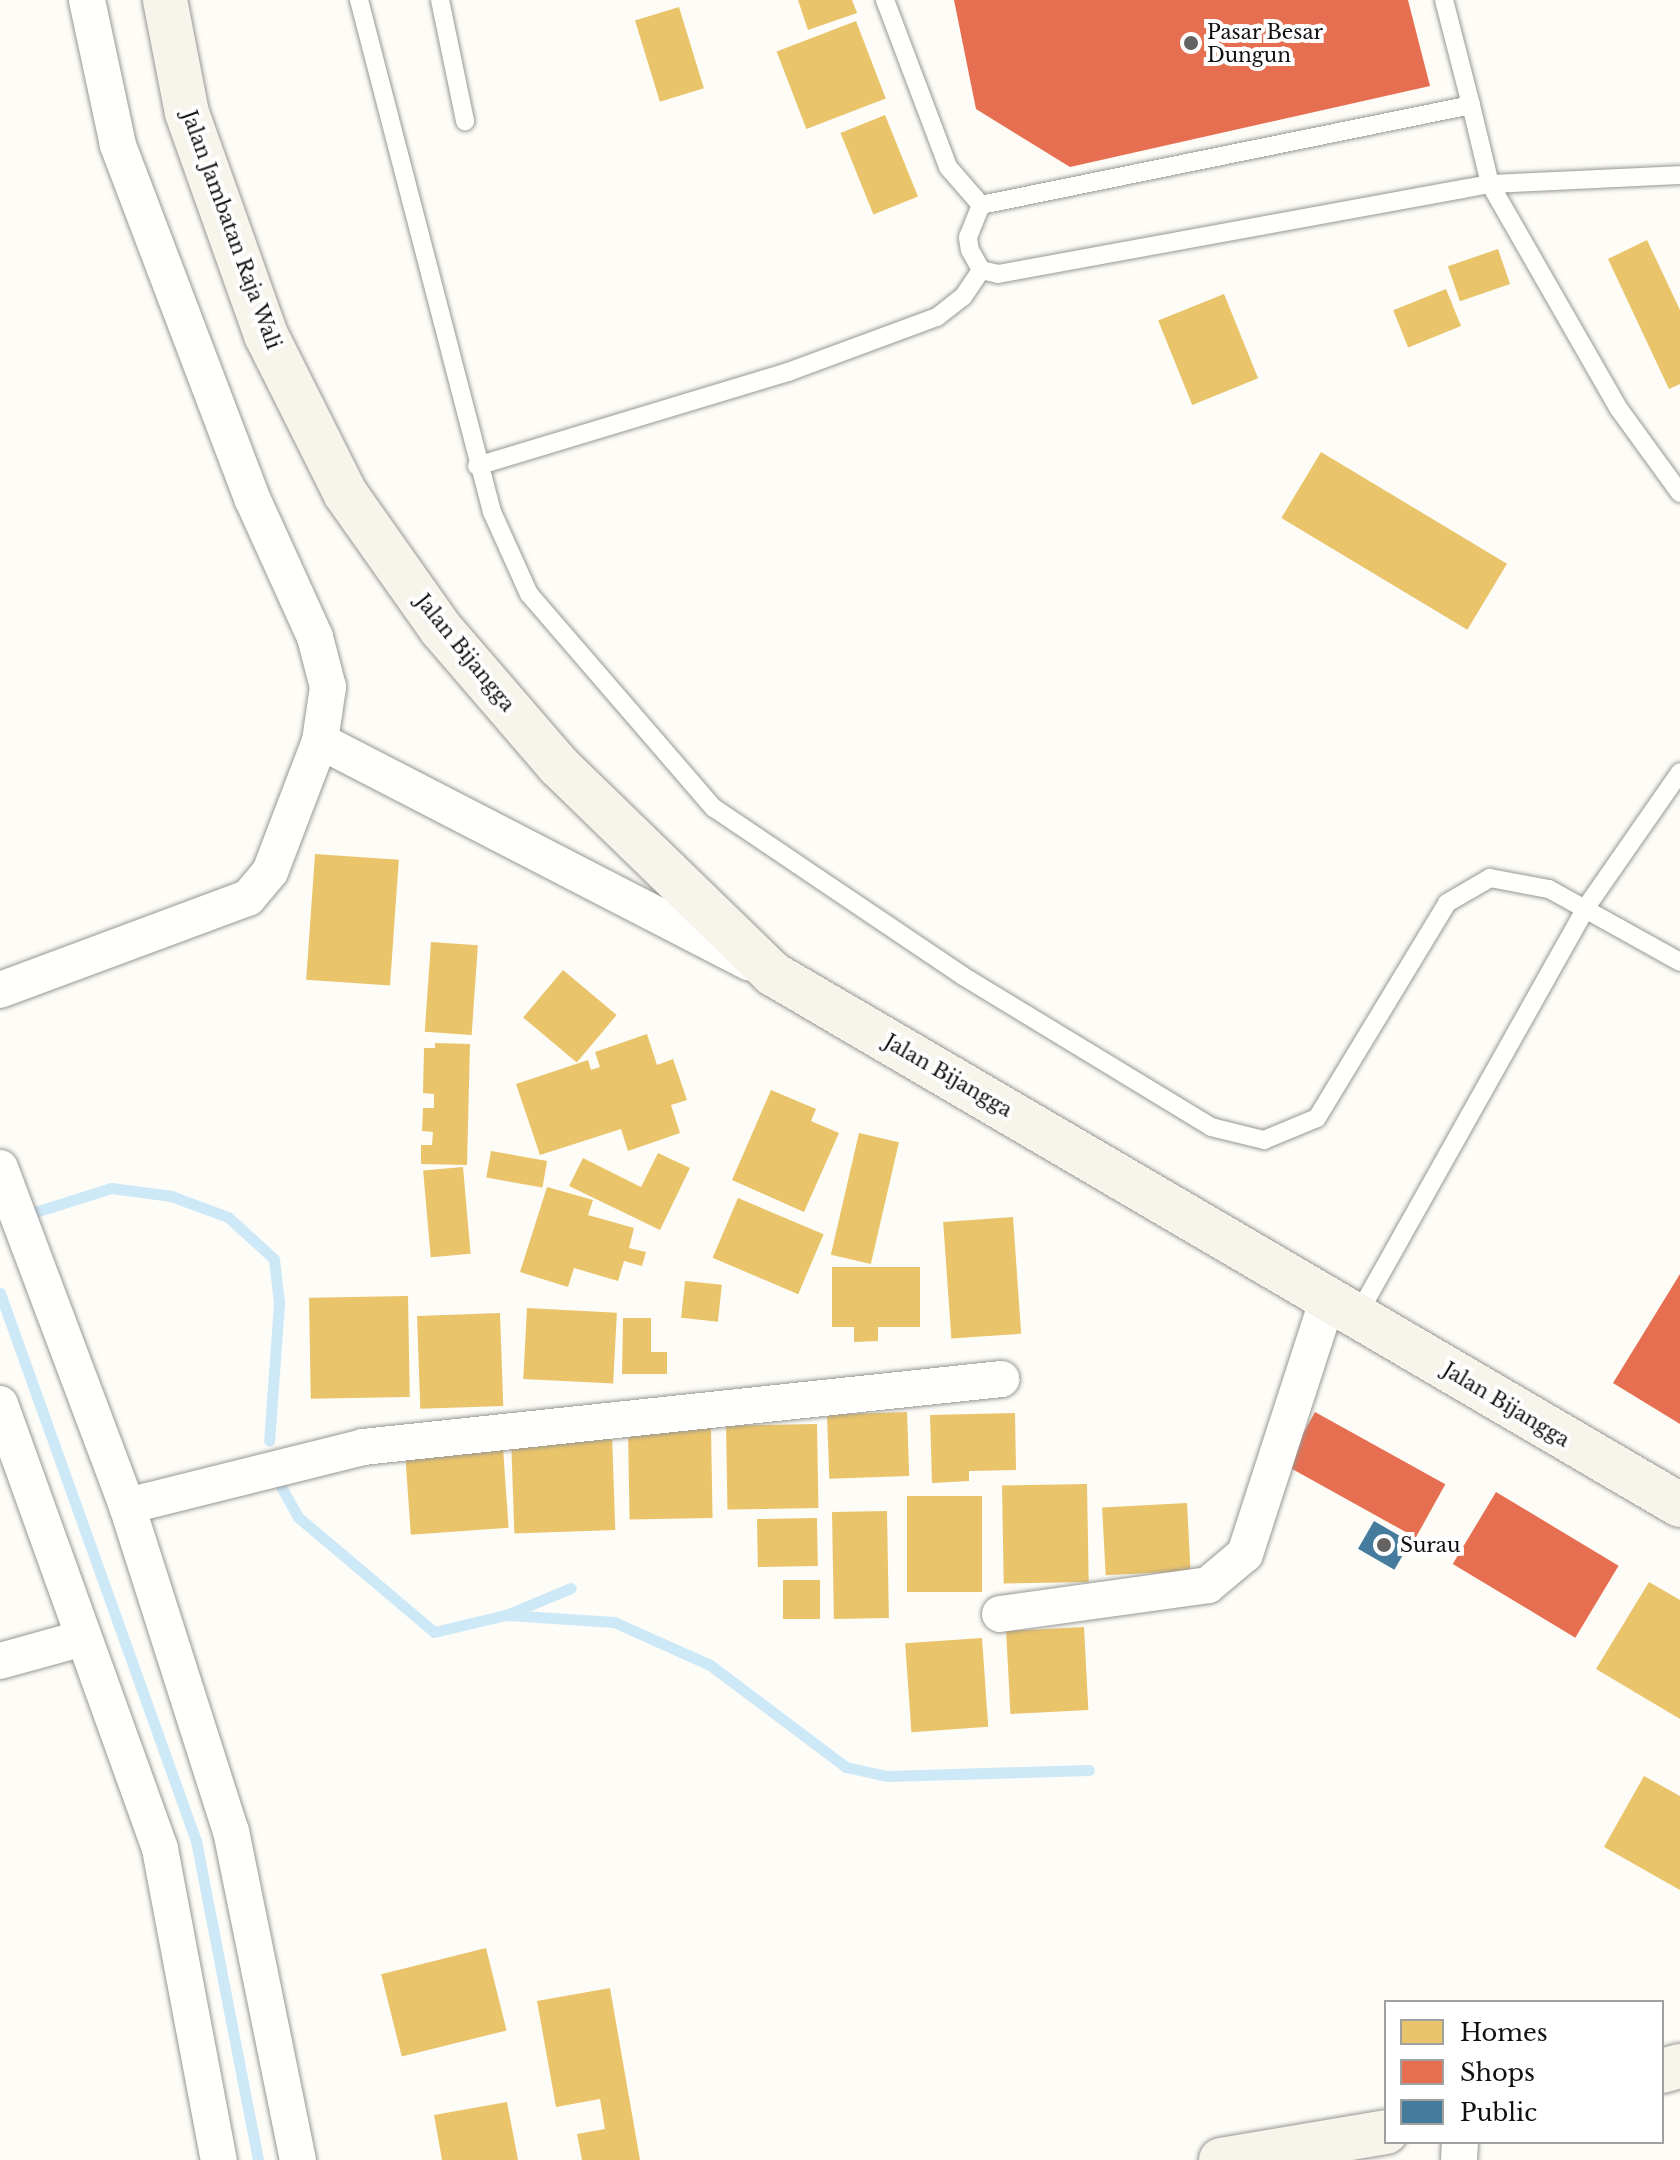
<!DOCTYPE html>
<style>
body{margin:0}
#map{position:relative;width:1680px;height:2160px;overflow:hidden;background:#fdfcf7;font-family:"Libre Baskerville",serif}
div>[style]{position:absolute}
.homes>*{inset:0;background:#e9c46a;transform-origin:0 0}
.shops>*{inset:0;background:#e76f51;transform-origin:0 0}
.public>*{inset:0;background:#457b9d;transform-origin:0 0}
.stream>*{height:11px;margin:-5.5px;padding:0 5.5px;transform-origin:5.5px;border-radius:5.5px;background:#cde8f7}
.roads{filter:drop-shadow(0 0 2px #979795) drop-shadow(0 0 2px #979795)}
.lane>*{height:18px;margin:-9px;padding:0 9px;transform-origin:9px;border-radius:9px;background:#fffffe}
.street>*{height:36px;margin:-18px;padding:0 18px;transform-origin:18px;border-radius:18px;background:#fffffe}
.secondary>*{height:44px;margin:-22px;padding:0 22px;transform-origin:22px;border-radius:22px;background:#f6f4eb}
.dots>*{width:22px;height:22px;translate:-50% -50%;box-sizing:border-box;border:4px solid #fff;border-radius:50%}
span{translate:-50% -50%;white-space:nowrap;text-align:center;line-height:1.15;-webkit-text-stroke:8px #fff;paint-order:stroke}
.poi-label{font-size:20px;color:#111}
.left{translate:0 -50%;text-align:left}
.street-label{font-size:20px;color:#111}
.legend{position:absolute;left:1384px;top:2000px;width:280px;height:144px;box-sizing:border-box;background:#fff;border:2px solid #a0a0a0;margin:0;padding:10px 14px;list-style:none;font-size:24px;color:#111}
.legend li{display:flex;align-items:center;gap:16px;height:40px}
.legend b{width:40px;border:2px solid #a0a0a0}
</style>
<div id="map">
<div class="homes">
<i style="clip-path:polygon(798px 0,852px 0,857px 13px,808px 30px)"></i>
<i style="left:679px;top:7px;width:85px;height:46px;rotate:73deg"></i>
<i style="left:856px;top:21px;width:83px;height:85px;rotate:69deg"></i>
<i style="left:885px;top:115px;width:88px;height:48px;rotate:68deg"></i>
<i style="clip-path:polygon(1647px 240px,1680px 310px,1680px 384px,1669px 389px,1608px 259px)"></i>
<i style="left:1498px;top:249px;width:37px;height:53px;rotate:71deg"></i>
<i style="left:1446px;top:289px;width:40px;height:57px;rotate:68deg"></i>
<i style="left:1224px;top:294px;width:91px;height:71px;rotate:68deg"></i>
<i style="left:1321px;top:452px;width:217px;height:77px;rotate:31deg"></i>
<i style="left:315px;top:854px;width:84px;height:126px;rotate:4deg"></i>
<i style="left:431px;top:942px;width:47px;height:90px;rotate:4deg"></i>
<i style="left:563px;top:970px;width:70px;height:62px;rotate:40deg"></i>
<i style="clip-path:polygon(647px 1034px,657px 1065px,673px 1059px,687px 1100px,671px 1105px,680px 1133px,628px 1151px,621px 1129px,540px 1155px,516px 1084px,588px 1060px,591px 1070px,600px 1067px,595px 1052px)"></i>
<i style="clip-path:polygon(435px 1043px,470px 1044px,467px 1165px,421px 1164px,421px 1145px,432px 1145px,433px 1132px,422px 1131px,423px 1108px,434px 1108px,434px 1094px,423px 1093px,424px 1048px,435px 1048px)"></i>
<i style="clip-path:polygon(771px 1090px,816px 1109px,811px 1121px,839px 1133px,804px 1212px,732px 1180px)"></i>
<i style="left:859px;top:1133px;width:41px;height:125px;rotate:13deg"></i>
<i style="left:491px;top:1151px;width:57px;height:27px;rotate:10deg"></i>
<i style="clip-path:polygon(658px 1153px,690px 1168px,660px 1230px,569px 1186px,583px 1158px,641px 1187px)"></i>
<i style="left:463px;top:1167px;width:87px;height:40px;rotate:85deg"></i>
<i style="clip-path:polygon(547px 1187px,593px 1200px,588px 1215px,634px 1228px,629px 1248px,646px 1252px,642px 1266px,624px 1261px,618px 1281px,574px 1268px,568px 1287px,520px 1272px)"></i>
<i style="left:738px;top:1198px;width:93px;height:65px;rotate:23deg"></i>
<i style="left:1013px;top:1217px;width:117px;height:70px;rotate:86deg"></i>
<i style="clip-path:polygon(832px 1267px,920px 1267px,920px 1327px,878px 1327px,878px 1341px,854px 1342px,854px 1327px,832px 1327px)"></i>
<i style="left:685px;top:1281px;width:37px;height:37px;rotate:6deg"></i>
<i style="left:408px;top:1296px;width:101px;height:99px;rotate:89deg"></i>
<i style="left:527px;top:1308px;width:90px;height:71px;rotate:3deg"></i>
<i style="left:500px;top:1313px;width:93px;height:83px;rotate:88deg"></i>
<i style="clip-path:polygon(623px 1318px,651px 1318px,651px 1352px,667px 1352px,667px 1374px,622px 1374px)"></i>
<i style="left:907px;top:1412px;width:64px;height:80px;rotate:88deg"></i>
<i style="clip-path:polygon(1015px 1413px,1016px 1470px,969px 1471px,969px 1481px,932px 1483px,930px 1415px)"></i>
<i style="left:817px;top:1424px;width:84px;height:91px;rotate:89deg"></i>
<i style="left:711px;top:1428px;width:90px;height:83px;rotate:89deg"></i>
<i style="left:612px;top:1435px;width:95px;height:101px;rotate:88deg"></i>
<i style="left:503px;top:1448px;width:80px;height:98px;rotate:86deg"></i>
<i style="left:1087px;top:1484px;width:98px;height:85px;rotate:89deg"></i>
<i style="left:907px;top:1496px;width:75px;height:96px"></i>
<i style="left:1187px;top:1503px;width:68px;height:85px;rotate:87deg"></i>
<i style="left:887px;top:1511px;width:107px;height:55px;rotate:89deg"></i>
<i style="left:817px;top:1518px;width:48px;height:60px;rotate:89deg"></i>
<i style="left:783px;top:1580px;width:37px;height:39px"></i>
<i style="clip-path:polygon(1649px 1582px,1680px 1600px,1680px 1719px,1596px 1669px)"></i>
<i style="left:1084px;top:1627px;width:83px;height:78px;rotate:87deg"></i>
<i style="left:982px;top:1638px;width:89px;height:77px;rotate:86deg"></i>
<i style="clip-path:polygon(1644px 1776px,1680px 1796px,1680px 1890px,1604px 1847px)"></i>
<i style="left:486px;top:1948px;width:85px;height:108px;rotate:76deg"></i>
<i style="clip-path:polygon(610px 1988px,640px 2160px,582px 2160px,577px 2134px,605px 2129px,600px 2099px,556px 2107px,537px 2001px)"></i>
<i style="clip-path:polygon(507px 2102px,518px 2160px,442px 2160px,434px 2115px)"></i>
</div>
<div class="shops">
<i style="clip-path:polygon(954px 0,1408px 0,1430px 86px,1070px 167px,976px 109px)"></i>
<i style="clip-path:polygon(1680px 1274px,1680px 1424px,1613px 1383px)"></i>
<i style="left:1315px;top:1412px;width:149px;height:61px;rotate:29deg"></i>
<i style="left:1496px;top:1492px;width:143px;height:84px;rotate:31deg"></i>
</div>
<div class="public">
<i style="left:1374px;top:1521px;width:42px;height:32px;rotate:30deg"></i>
</div>
<div class="stream">
<i style="left:32px;top:1213px;width:83px;rotate:-17.6deg"></i>
<i style="left:111px;top:1188px;width:61px;rotate:7.6deg"></i>
<i style="left:171px;top:1196px;width:61px;rotate:20.2deg"></i>
<i style="left:228px;top:1217px;width:62px;rotate:42.4deg"></i>
<i style="left:274px;top:1259px;width:44px;rotate:83.5deg"></i>
<i style="left:279px;top:1303px;width:138px;rotate:94.1deg"></i>
<i style="left:0;top:1293px;width:582px;rotate:70.32deg"></i>
<i style="left:196px;top:1841px;width:325px;rotate:79deg"></i>
<i style="left:278px;top:1481px;width:41px;rotate:60.9deg"></i>
<i style="left:298px;top:1517px;width:178px;rotate:40.2deg"></i>
<i style="left:434px;top:1632px;width:74px;rotate:-13.3deg"></i>
<i style="left:506px;top:1615px;width:70px;rotate:-22.6deg"></i>
<i style="left:506px;top:1615px;width:108px;rotate:3.7deg"></i>
<i style="left:614px;top:1622px;width:105px;rotate:24.1deg"></i>
<i style="left:710px;top:1665px;width:170px;rotate:36.9deg"></i>
<i style="left:846px;top:1767px;width:42px;rotate:12.4deg"></i>
<i style="left:887px;top:1776px;width:202px;rotate:-1.7deg"></i>
</div>
<div class="roads">
<div class="lane">
<i style="left:359px;top:0;width:529px;rotate:75.44deg"></i>
<i style="left:492px;top:512px;width:90px;rotate:65.7deg"></i>
<i style="left:529px;top:594px;width:283px;rotate:49.2deg"></i>
<i style="left:714px;top:808px;width:300px;rotate:34deg"></i>
<i style="left:963px;top:976px;width:290px;rotate:31.3deg"></i>
<i style="left:1211px;top:1127px;width:55px;rotate:13.8deg"></i>
<i style="left:1264px;top:1140px;width:57px;rotate:-22.5deg"></i>
<i style="left:1317px;top:1118px;width:251px;rotate:-58.8deg"></i>
<i style="left:1447px;top:903px;width:50px;rotate:-30.2deg"></i>
<i style="left:1490px;top:878px;width:60px;rotate:10.6deg"></i>
<i style="left:1549px;top:889px;width:150px;rotate:29.1deg"></i>
<i style="left:440px;top:0;width:124px;rotate:78.3deg"></i>
<i style="left:885px;top:0;width:178px;rotate:69.3deg"></i>
<i style="left:948px;top:167px;width:50px;rotate:49deg"></i>
<i style="left:981px;top:205px;width:500px;rotate:-11.53deg"></i>
<i style="left:1471px;top:105px;width:108px;rotate:-104.4deg"></i>
<i style="left:1471px;top:105px;width:81px;rotate:76.5deg"></i>
<i style="left:1490px;top:184px;width:259px;rotate:60.2deg"></i>
<i style="left:1619px;top:409px;width:104px;rotate:54deg"></i>
<i style="left:981px;top:205px;width:35px;rotate:112deg"></i>
<i style="left:968px;top:238px;width:12px;rotate:81deg"></i>
<i style="left:970px;top:250px;width:23px;rotate:61deg"></i>
<i style="left:981px;top:270px;width:17px;rotate:13deg"></i>
<i style="left:998px;top:274px;width:500px;rotate:-10.37deg"></i>
<i style="left:1490px;top:184px;width:190px;rotate:-2.7deg"></i>
<i style="left:477px;top:466px;width:325px;rotate:-16.8deg"></i>
<i style="left:788px;top:372px;width:159px;rotate:-20.3deg"></i>
<i style="left:937px;top:317px;width:33px;rotate:-38deg"></i>
<i style="left:963px;top:297px;width:32px;rotate:-56deg"></i>
<i style="left:1357px;top:1316px;width:470px;rotate:-60.7deg"></i>
<i style="left:1587px;top:906px;width:163px;rotate:-55.2deg"></i>
</div>
<div class="street">
<i style="left:320px;top:741px;width:483px;rotate:27.3deg"></i>
<i style="left:0;top:990px;width:265px;rotate:-20.4deg"></i>
<i style="left:248px;top:898px;width:34px;rotate:-50deg"></i>
<i style="left:270px;top:872px;width:140px;rotate:-69.1deg"></i>
<i style="left:320px;top:741px;width:55px;rotate:-81.6deg"></i>
<i style="left:328px;top:687px;width:52px;rotate:-104.6deg"></i>
<i style="left:315px;top:637px;width:153px;rotate:-114.4deg"></i>
<i style="left:252px;top:498px;width:378px;rotate:-110.8deg"></i>
<i style="left:118px;top:145px;width:148px;rotate:-102.1deg"></i>
<i style="left:0;top:1168px;width:361px;rotate:69.4deg"></i>
<i style="left:127px;top:1506px;width:341px;rotate:72.3deg"></i>
<i style="left:231px;top:1831px;width:336px;rotate:78.5deg"></i>
<i style="left:0;top:1404px;width:473px;rotate:70.2deg"></i>
<i style="left:160px;top:1849px;width:317px;rotate:79.3deg"></i>
<i style="left:127px;top:1506px;width:243px;rotate:-14deg"></i>
<i style="left:363px;top:1447px;width:642px;rotate:-6.08deg"></i>
<i style="left:1000px;top:1614px;width:210px;rotate:-7.9deg"></i>
<i style="left:1208px;top:1585px;width:48px;rotate:-40deg"></i>
<i style="left:1245px;top:1554px;width:269px;rotate:-72deg"></i>
<i style="left:0;top:1661px;width:83px;rotate:-15.4deg"></i>
<i style="left:1459px;top:2160px;width:18px;rotate:-87deg"></i>
</div>
<div class="secondary">
<i style="left:165px;top:0;width:115px;rotate:79deg"></i>
<i style="left:187px;top:113px;width:236px;rotate:70.4deg"></i>
<i style="left:266px;top:335px;width:177px;rotate:63.4deg"></i>
<i style="left:345px;top:493px;width:166px;rotate:54.8deg"></i>
<i style="left:441px;top:629px;width:181px;rotate:49.3deg"></i>
<i style="left:559px;top:766px;width:298px;rotate:44.2deg"></i>
<i style="left:773px;top:974px;width:1051px;rotate:30.35deg"></i>
<i style="left:1662px;top:2071px;width:19px;rotate:-16deg"></i>
<i style="left:1221px;top:2160px;width:167px;rotate:-9.6deg"></i>
</div>
</div>
<div class="dots">
<i style="left:1191px;top:43px;background:#646362"></i>
<i style="left:1384px;top:1545px;background:#646362"></i>
</div>
<div class="poi-label">
<span class="left" style="left:1207px;top:44px">Pasar Besar<br>Dungun</span>
<span class="left" style="left:1400px;top:1545px">Surau</span>
</div>
<div class="street-label">
<span style="left:231px;top:230px;rotate:70deg">Jalan Jambatan Raja Wali</span>
<span style="left:465px;top:653px;rotate:51deg">Jalan Bijangga</span>
<span style="left:948px;top:1076px;rotate:30deg">Jalan Bijangga</span>
<span style="left:1506px;top:1405px;rotate:31deg">Jalan Bijangga</span>
</div>
<ul class="legend">
<li><b style="height:22px;background:#e9c46a"></b>Homes</li>
<li><b style="height:22px;background:#e76f51"></b>Shops</li>
<li><b style="height:22px;background:#457b9d"></b>Public</li>
</ul>
</div>
